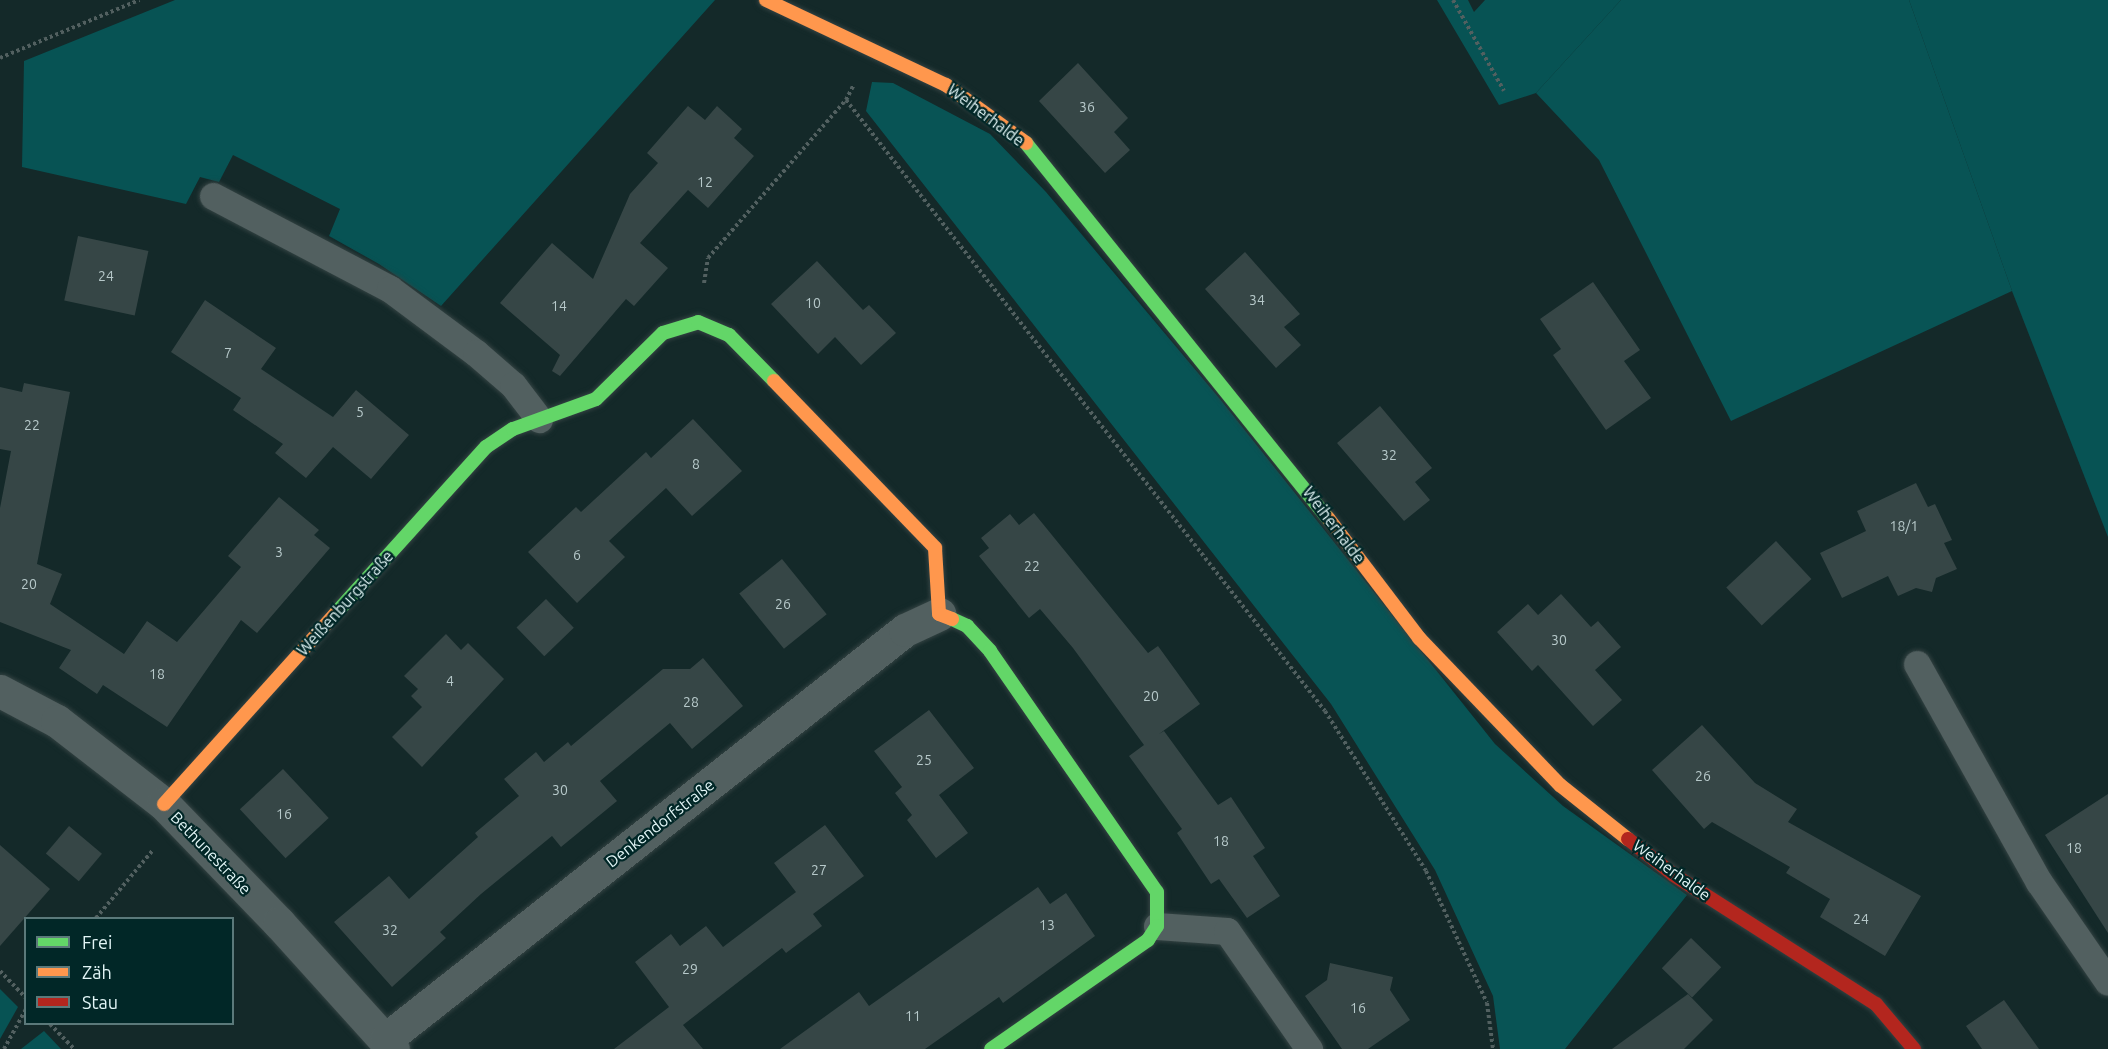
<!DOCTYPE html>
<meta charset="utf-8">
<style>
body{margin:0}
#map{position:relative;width:2108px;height:1049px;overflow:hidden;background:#142929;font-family:Ubuntu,sans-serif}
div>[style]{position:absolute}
.green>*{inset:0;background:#075354}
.forest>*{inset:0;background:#085455}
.building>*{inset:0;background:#364646;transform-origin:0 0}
.path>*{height:4px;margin-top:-2px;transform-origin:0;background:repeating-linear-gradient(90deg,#526060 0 3px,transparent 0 6px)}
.roads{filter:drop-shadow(0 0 2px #334242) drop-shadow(0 0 2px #334242)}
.lane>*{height:27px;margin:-13.5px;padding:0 13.5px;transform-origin:13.5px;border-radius:13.5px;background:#526060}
.street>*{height:33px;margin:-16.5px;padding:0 16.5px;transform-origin:16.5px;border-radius:16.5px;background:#526060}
.fast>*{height:14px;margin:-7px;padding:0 7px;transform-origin:7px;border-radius:7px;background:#63d668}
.slow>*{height:14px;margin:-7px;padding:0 7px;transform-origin:7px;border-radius:7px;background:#ff974d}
.jam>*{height:14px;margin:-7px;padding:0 7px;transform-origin:7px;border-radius:7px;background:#b3261e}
span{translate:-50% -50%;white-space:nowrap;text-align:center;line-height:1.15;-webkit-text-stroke:4.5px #012727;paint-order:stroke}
.number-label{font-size:14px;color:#b7c9ca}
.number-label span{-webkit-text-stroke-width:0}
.street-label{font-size:16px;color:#e2f5f6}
.legend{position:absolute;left:24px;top:917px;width:210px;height:108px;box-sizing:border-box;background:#012727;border:2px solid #5b797a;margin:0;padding:8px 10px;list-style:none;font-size:18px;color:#e2f5f6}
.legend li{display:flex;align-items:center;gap:12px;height:30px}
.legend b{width:30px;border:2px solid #5b797a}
</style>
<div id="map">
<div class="green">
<i style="clip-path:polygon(175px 0,715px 0,441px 306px,379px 264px,329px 236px,340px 209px,233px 155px,219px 182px,200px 177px,186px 204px,22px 167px,24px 61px)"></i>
<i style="clip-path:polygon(1437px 0,1468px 0,1474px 12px,1485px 0,1621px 0,1536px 93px,1499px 105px)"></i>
<i style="clip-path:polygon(1909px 0,2108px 0,2108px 537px,2012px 291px)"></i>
<i style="clip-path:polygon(0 989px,18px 1007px,0 1039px)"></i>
<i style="clip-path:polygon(44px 1031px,61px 1049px,21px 1049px)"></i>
</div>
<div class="forest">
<i style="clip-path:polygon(1621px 0,1909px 0,2012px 291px,1731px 421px,1599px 160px,1536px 93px)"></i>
<i style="clip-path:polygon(872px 82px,893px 83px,990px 134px,1046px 192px,1220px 399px,1495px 744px,1563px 806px,1687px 895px,1565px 1049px,1500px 1049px,1493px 996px,1435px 870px,1331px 704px,866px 111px)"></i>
</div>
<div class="building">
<i style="clip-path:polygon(1078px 63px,1128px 118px,1114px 132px,1130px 150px,1105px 173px,1039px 101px)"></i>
<i style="clip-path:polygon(688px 106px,705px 120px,717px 106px,742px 129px,734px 138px,754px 156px,708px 208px,688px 190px,640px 243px,668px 268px,634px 306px,626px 299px,560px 376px,552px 371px,560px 355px,500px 303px,552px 243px,593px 279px,630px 194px,658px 163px,647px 153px)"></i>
<i style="left:78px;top:236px;width:72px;height:66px;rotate:12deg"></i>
<i style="clip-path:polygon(1245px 252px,1300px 314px,1284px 327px,1301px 345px,1276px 368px,1205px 289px)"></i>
<i style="clip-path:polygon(817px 261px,863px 310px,869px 305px,896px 333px,861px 365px,835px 337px,818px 354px,771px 304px)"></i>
<i style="clip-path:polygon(1593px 282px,1640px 350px,1624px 361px,1651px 398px,1606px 430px,1553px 355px,1561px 349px,1540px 319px)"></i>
<i style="clip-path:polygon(205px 300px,276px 348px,261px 369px,333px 417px,356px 390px,409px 435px,371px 479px,333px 447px,306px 478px,275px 453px,283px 444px,233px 410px,241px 398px,171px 352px)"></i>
<i style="clip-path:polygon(24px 383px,70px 392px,37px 564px,62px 574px,50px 604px,124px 654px,147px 621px,177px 642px,241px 567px,228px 556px,279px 497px,319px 530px,314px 535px,330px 548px,257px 633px,241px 620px,167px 727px,103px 685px,97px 694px,59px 668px,71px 650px,0 622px,0 508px,11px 451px,0 449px,0 387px,22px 392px)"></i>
<i style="clip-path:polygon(1380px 406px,1432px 468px,1415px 482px,1430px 500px,1404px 521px,1337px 443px)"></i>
<i style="clip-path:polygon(693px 419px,742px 471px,692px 516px,666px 488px,609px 541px,625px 557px,577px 603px,528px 552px,576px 507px,581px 512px,646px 452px,651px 458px)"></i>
<i style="clip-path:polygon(1916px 483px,1928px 507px,1935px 504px,1952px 540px,1944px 543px,1957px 569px,1936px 578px,1932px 592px,1916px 588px,1898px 596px,1888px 576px,1842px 598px,1820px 553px,1866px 531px,1857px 511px)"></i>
<i style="clip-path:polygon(1034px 513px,1148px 653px,1158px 646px,1200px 704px,1159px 734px,1164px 731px,1218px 805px,1231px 797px,1265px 848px,1253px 856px,1280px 896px,1247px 918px,1219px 879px,1211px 884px,1177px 833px,1182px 829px,1129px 756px,1144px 745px,1073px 648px,1040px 609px,1029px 618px,979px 556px,989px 548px,981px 538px,1010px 514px,1019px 525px)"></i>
<i style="left:1776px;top:541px;width:52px;height:68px;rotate:47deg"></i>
<i style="left:782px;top:559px;width:71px;height:55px;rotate:51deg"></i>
<i style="clip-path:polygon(1561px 594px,1591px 627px,1598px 621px,1621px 647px,1595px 670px,1622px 700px,1593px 726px,1538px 665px,1532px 671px,1497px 632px,1528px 604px,1538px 615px)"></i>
<i style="left:546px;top:599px;width:40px;height:41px;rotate:46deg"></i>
<i style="clip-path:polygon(446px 634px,461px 650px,468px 643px,504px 679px,422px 767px,392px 737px,422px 707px,411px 696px,418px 689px,404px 676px)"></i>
<i style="clip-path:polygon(703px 658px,743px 706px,692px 749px,670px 723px,600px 781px,617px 801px,561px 847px,552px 836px,481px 894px,440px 932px,446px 938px,392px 987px,334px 922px,389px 876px,409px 899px,478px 837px,475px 833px,519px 796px,504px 779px,536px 752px,544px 762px,568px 742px,571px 746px,663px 669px,690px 669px)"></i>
<i style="clip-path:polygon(929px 710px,974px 768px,939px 795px,968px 833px,936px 858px,907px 820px,912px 815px,895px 793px,902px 787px,874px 751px)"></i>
<i style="clip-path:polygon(1702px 725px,1755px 783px,1797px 809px,1788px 822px,1921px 896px,1885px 956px,1820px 917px,1830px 899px,1786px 873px,1790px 867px,1712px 822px,1704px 829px,1652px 770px)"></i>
<i style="left:283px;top:769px;width:67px;height:59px;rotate:47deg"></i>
<i style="clip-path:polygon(2108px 794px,2108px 933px,2045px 835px)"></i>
<i style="clip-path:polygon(825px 825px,864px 876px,813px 914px,822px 926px,786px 953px,782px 948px,683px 1025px,703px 1049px,614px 1049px,669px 1007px,635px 962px,671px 934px,680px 946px,706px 926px,723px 947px,796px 892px,811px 912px,774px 863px)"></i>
<i style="left:69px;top:826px;width:43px;height:36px;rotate:40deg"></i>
<i style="clip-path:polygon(0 845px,50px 889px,0 946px)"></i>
<i style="clip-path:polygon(1038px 887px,1050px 904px,1066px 893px,1095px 936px,1003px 1003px,999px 997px,925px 1049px,780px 1049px,859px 992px,869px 1006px)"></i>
<i style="left:1691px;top:938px;width:42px;height:42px;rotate:44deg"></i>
<i style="clip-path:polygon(1330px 963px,1393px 977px,1390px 990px,1410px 1020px,1368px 1049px,1342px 1049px,1305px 996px,1327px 980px)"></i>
<i style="clip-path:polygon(1688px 994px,1713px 1020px,1684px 1049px,1612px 1049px)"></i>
<i style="clip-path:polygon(2004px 1000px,2039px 1049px,1982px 1049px,1966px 1026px)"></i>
</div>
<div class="path">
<i style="left:1453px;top:0;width:104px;rotate:60.7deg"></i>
<i style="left:0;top:58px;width:151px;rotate:-22.6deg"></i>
<i style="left:846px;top:100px;width:776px;rotate:51.9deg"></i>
<i style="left:1325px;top:711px;width:189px;rotate:57.7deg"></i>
<i style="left:1426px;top:871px;width:145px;rotate:65.2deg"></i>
<i style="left:1487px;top:1003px;width:46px;rotate:82.6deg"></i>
<i style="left:704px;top:283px;width:25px;rotate:-81deg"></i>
<i style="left:708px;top:258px;width:210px;rotate:-48.9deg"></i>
<i style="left:846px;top:100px;width:16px;rotate:-63deg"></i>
<i style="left:96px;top:918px;width:89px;rotate:-50deg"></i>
<i style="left:0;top:971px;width:37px;rotate:46deg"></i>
<i style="left:50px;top:1024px;width:35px;rotate:46deg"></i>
<i style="left:4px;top:1049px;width:46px;rotate:-61.2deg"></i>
</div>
<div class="roads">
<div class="lane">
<i style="left:213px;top:196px;width:200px;rotate:27.7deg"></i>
<i style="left:390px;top:289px;width:107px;rotate:36.7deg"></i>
<i style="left:476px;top:353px;width:49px;rotate:40.9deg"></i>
<i style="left:513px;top:385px;width:43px;rotate:52.6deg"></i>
<i style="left:1917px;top:664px;width:250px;rotate:60.8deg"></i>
<i style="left:2039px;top:882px;width:121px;rotate:55.4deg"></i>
<i style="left:1157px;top:926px;width:70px;rotate:4.1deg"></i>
<i style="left:1227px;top:931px;width:144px;rotate:55.2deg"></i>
</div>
<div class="street">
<i style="left:0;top:691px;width:64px;rotate:27.8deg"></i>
<i style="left:57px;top:721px;width:135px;rotate:37.8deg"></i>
<i style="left:164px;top:804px;width:165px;rotate:46deg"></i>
<i style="left:279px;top:923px;width:170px;rotate:47.9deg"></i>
<i style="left:386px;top:1039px;width:661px;rotate:-38.24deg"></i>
<i style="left:905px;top:630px;width:38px;rotate:-25deg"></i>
</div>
<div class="fast">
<i style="left:1026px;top:143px;width:481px;rotate:51.2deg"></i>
<i style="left:336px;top:613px;width:224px;rotate:-47.9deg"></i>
<i style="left:486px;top:447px;width:32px;rotate:-34deg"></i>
<i style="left:513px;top:429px;width:88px;rotate:-19.9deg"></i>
<i style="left:596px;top:399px;width:94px;rotate:-44.6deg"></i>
<i style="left:663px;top:333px;width:37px;rotate:-17deg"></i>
<i style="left:698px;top:322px;width:34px;rotate:23deg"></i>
<i style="left:729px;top:335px;width:64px;rotate:45.6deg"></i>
<i style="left:952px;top:619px;width:17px;rotate:25deg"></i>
<i style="left:967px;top:626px;width:34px;rotate:47deg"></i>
<i style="left:990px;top:651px;width:293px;rotate:55.3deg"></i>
<i style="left:1157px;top:892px;width:34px;rotate:90deg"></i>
<i style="left:1157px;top:926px;width:17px;rotate:123deg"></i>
<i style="left:1148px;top:940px;width:191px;rotate:145.2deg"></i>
</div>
<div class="slow">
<i style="left:766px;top:0;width:199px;rotate:25.3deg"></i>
<i style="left:946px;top:85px;width:99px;rotate:35.9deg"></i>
<i style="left:774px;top:381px;width:232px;rotate:46deg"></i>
<i style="left:935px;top:548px;width:66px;rotate:86.5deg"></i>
<i style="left:939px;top:614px;width:14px;rotate:21deg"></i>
<i style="left:1328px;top:518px;width:151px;rotate:52.8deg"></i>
<i style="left:1419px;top:638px;width:204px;rotate:46.2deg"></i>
<i style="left:1560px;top:785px;width:87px;rotate:38.5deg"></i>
<i style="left:164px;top:804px;width:257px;rotate:-48deg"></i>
</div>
<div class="jam">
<i style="left:1628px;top:839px;width:58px;rotate:38deg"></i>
<i style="left:1674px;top:875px;width:240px;rotate:32.6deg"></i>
<i style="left:1876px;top:1004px;width:59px;rotate:49.8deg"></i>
</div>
</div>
<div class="number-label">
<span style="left:1087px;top:107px">36</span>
<span style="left:705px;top:182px">12</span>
<span style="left:106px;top:276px">24</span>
<span style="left:1257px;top:300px">34</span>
<span style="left:813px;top:303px">10</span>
<span style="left:559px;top:306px">14</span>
<span style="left:228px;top:353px">7</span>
<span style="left:360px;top:412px">5</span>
<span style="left:32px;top:425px">22</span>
<span style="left:1389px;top:455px">32</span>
<span style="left:696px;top:464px">8</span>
<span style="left:1904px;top:526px">18/1</span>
<span style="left:279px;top:552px">3</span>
<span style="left:577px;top:555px">6</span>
<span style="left:1032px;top:566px">22</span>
<span style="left:29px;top:584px">20</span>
<span style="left:783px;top:604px">26</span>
<span style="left:1559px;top:640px">30</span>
<span style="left:157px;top:674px">18</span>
<span style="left:450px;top:681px">4</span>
<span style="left:1151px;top:696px">20</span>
<span style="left:691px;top:702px">28</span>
<span style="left:924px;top:760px">25</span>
<span style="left:1703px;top:776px">26</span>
<span style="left:560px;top:790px">30</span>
<span style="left:284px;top:814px">16</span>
<span style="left:1221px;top:841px">18</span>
<span style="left:2074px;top:848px">18</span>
<span style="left:819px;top:870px">27</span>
<span style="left:1861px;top:919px">24</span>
<span style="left:1047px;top:925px">13</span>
<span style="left:390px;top:930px">32</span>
<span style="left:690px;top:969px">29</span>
<span style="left:1358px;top:1008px">16</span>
<span style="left:913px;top:1016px">11</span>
</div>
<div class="street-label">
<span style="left:986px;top:115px;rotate:37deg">Weiherhalde</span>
<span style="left:1334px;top:525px;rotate:53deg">Weiherhalde</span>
<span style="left:345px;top:603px;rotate:-48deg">Weißenburgstraße</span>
<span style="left:660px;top:823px;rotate:-38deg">Denkendorfstraße</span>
<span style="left:211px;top:853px;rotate:46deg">Bethunestraße</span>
<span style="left:1672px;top:870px;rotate:36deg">Weiherhalde</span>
</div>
<ul class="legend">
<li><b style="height:8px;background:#63d668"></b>Frei</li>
<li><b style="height:8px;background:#ff974d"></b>Zäh</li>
<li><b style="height:8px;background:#b3261e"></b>Stau</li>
</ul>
</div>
